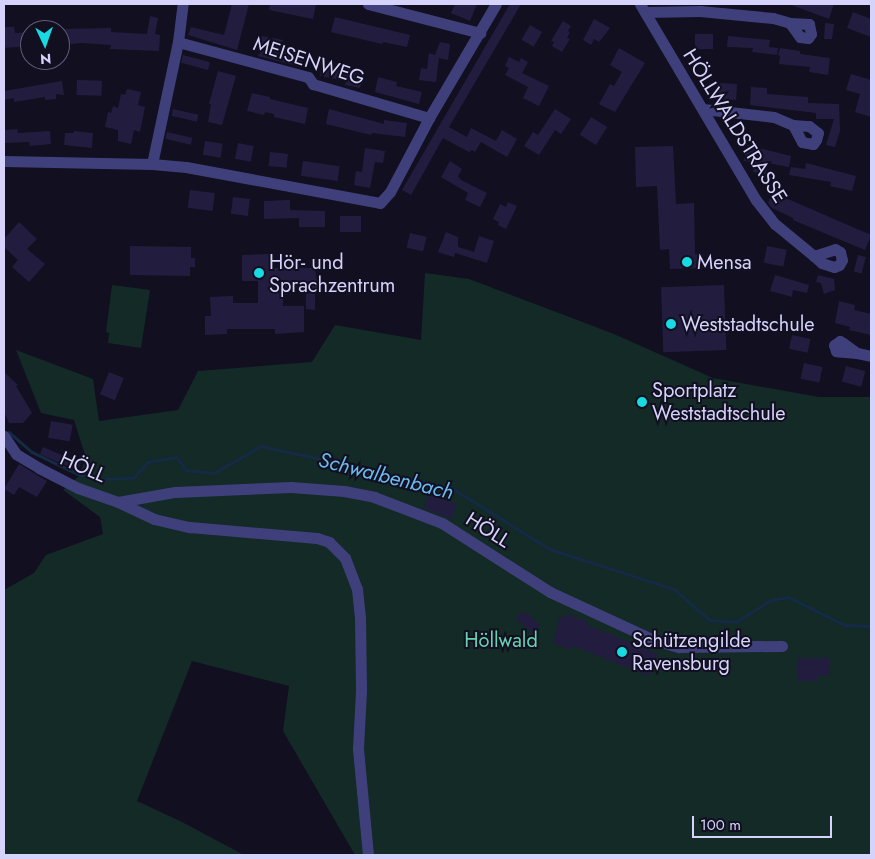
<!DOCTYPE html>
<meta charset="utf-8">
<style>
body{margin:0}
#map{position:relative;width:875px;height:859px;overflow:hidden;background:#110f20;font-family:Jost,sans-serif}
div>[style]{position:absolute}
.green>*{inset:0;background:#132a27}
.stream>*{height:2.5px;margin:-1.25px;padding:0 1.25px;transform-origin:1.25px;border-radius:1.25px;background:#142a45}
.building>*{inset:0;background:#221d3f;transform-origin:0 0}
.minor>*{height:11px;margin:-5.5px;padding:0 5.5px;transform-origin:5.5px;border-radius:5.5px;background:#3f407b}
.dots>*{width:14px;height:14px;translate:-50% -50%;box-sizing:border-box;border:2px solid #110f20;border-radius:50%}
span{translate:-50% -50%;white-space:nowrap;text-align:center;line-height:1.15;-webkit-text-stroke:4px #110f20;paint-order:stroke}
.street-label{font-size:20px;color:#d5d3fb}
.poi-label{font-size:20px;color:#d5d3fb}
.left{translate:0 -50%;text-align:left}
.park-label{font-size:20px;color:#67d3b2}
.water-label{font-size:21px;color:#6bbaf0;font-style:italic}
.frame{position:absolute;inset:0;border:5px solid #d5d3fb;pointer-events:none}
.north{position:absolute;left:20px;top:20px;width:50px;height:50px;box-sizing:border-box;background:#110f20;border:1px solid #5f5d78;border-radius:50%;rotate:177deg;font-size:14px;font-weight:700;line-height:20px;text-align:center;color:#d5d3fb}
.north::after{content:'';display:block;margin:auto;width:18px;height:22px;background:#17dae3;clip-path:polygon(50% 0,100% 100%,50% 72%,0 100%)}
.scale{position:absolute;left:692px;top:816px;width:140px;height:22px;box-sizing:border-box;border:2px solid #d5d3fb;border-top:0;padding-left:6px;font-size:15px;line-height:18px;white-space:nowrap;color:#d5d3fb;-webkit-text-stroke:4px #110f20;paint-order:stroke}
</style>
<div id="map">
<div class="green">
<i style="clip-path:polygon(425px 273px,469px 279px,614px 334px,713px 378px,819px 397px,871px 397px,871px 855px,355px 855px,283px 731px,289px 686px,192px 661px,137px 801px,180px 821px,244px 855px,4px 855px,4px 590px,34px 573px,46px 555px,103px 534px,100px 517px,63px 490px,79px 476px,86px 458px,74px 420px,41px 413px,16px 350px,93px 379px,99px 421px,178px 410px,198px 371px,312px 362px,335px 325px,421px 340px)"></i>
<i style="clip-path:polygon(112px 285px,150px 290px,141px 348px,108px 343px,109px 333px,106px 332px)"></i>
</div>
<div class="stream">
<i style="left:9px;top:432px;width:30px;rotate:41deg"></i>
<i style="left:32px;top:452px;width:53px;rotate:25.6deg"></i>
<i style="left:80px;top:475px;width:21px;rotate:11deg"></i>
<i style="left:101px;top:479px;width:32px;rotate:-2deg"></i>
<i style="left:133px;top:478px;width:22px;rotate:-47deg"></i>
<i style="left:148px;top:462px;width:29px;rotate:-10deg"></i>
<i style="left:177px;top:457px;width:16px;rotate:55deg"></i>
<i style="left:186px;top:470px;width:28px;rotate:6deg"></i>
<i style="left:214px;top:473px;width:54px;rotate:-29.9deg"></i>
<i style="left:261px;top:446px;width:196px;rotate:12.4deg"></i>
<i style="left:452px;top:488px;width:115px;rotate:31.9deg"></i>
<i style="left:550px;top:549px;width:130px;rotate:17.9deg"></i>
<i style="left:674px;top:589px;width:48px;rotate:40.7deg"></i>
<i style="left:710px;top:620px;width:26px;rotate:4deg"></i>
<i style="left:736px;top:622px;width:41px;rotate:-32.2deg"></i>
<i style="left:771px;top:600px;width:18px;rotate:-9deg"></i>
<i style="left:789px;top:597px;width:63px;rotate:26.6deg"></i>
<i style="left:845px;top:625px;width:26px;rotate:2deg"></i>
</div>
<div class="building">
<i style="clip-path:polygon(232px 4px,249px 4px,237px 50px,188px 35px,191px 27px,224px 35px)"></i>
<i style="clip-path:polygon(270px 4px,316px 4px,313px 19px,269px 10px)"></i>
<i style="clip-path:polygon(455px 4px,477px 4px,470px 21px,451px 13px)"></i>
<i style="clip-path:polygon(510px 4px,521px 4px,449px 127px,467px 137px,471px 128px,496px 141px,502px 130px,517px 139px,507px 157px,481px 142px,475px 152px,472px 150px,469px 152px,443px 138px,411px 195px,402px 190px)"></i>
<i style="clip-path:polygon(789px 4px,834px 4px,829px 19px)"></i>
<i style="clip-path:polygon(853px 12px,871px 19px,871px 37px,847px 28px)"></i>
<i style="clip-path:polygon(150px 16px,158px 18px,155px 34px,160px 35px,159px 51px,110px 49px,111px 45px,82px 43px,60px 45px,60px 29px,111px 28px,111px 32px,147px 34px)"></i>
<i style="clip-path:polygon(335px 17px,410px 35px,407px 47px,383px 42px,382px 44px,331px 32px)"></i>
<i style="clip-path:polygon(594px 19px,610px 28px,599px 42px,594px 39px,591px 45px,583px 40px)"></i>
<i style="clip-path:polygon(563px 21px,571px 26px,568px 31px,570px 32px,567px 38px,570px 39px,562px 52px,552px 46px,554px 42px,551px 41px)"></i>
<i style="clip-path:polygon(825px 23px,834px 24px,832px 39px,824px 39px)"></i>
<i style="left:530px;top:25px;width:14px;height:17px;rotate:30deg"></i>
<i style="clip-path:polygon(5px 27px,14px 27px,15px 33px,30px 32px,30px 46px,4px 48px)"></i>
<i style="left:695px;top:34px;width:18px;height:15px"></i>
<i style="clip-path:polygon(262px 36px,283px 40px,281px 48px,304px 53px,301px 67px,258px 56px)"></i>
<i style="clip-path:polygon(728px 36px,770px 40px,769px 47px,778px 48px,777px 55px,752px 52px,753px 48px,727px 47px)"></i>
<i style="clip-path:polygon(440px 42px,450px 44px,448px 60px,439px 58px,436px 82px,419px 80px,421px 68px,427px 69px,429px 53px,435px 55px)"></i>
<i style="clip-path:polygon(619px 48px,645px 63px,615px 112px,599px 104px,610px 84px,614px 86px,622px 72px,610px 65px)"></i>
<i style="clip-path:polygon(780px 48px,800px 51px,800px 54px,830px 58px,828px 75px,809px 72px,810px 67px,779px 64px,780px 56px,778px 55px)"></i>
<i style="left:183px;top:55px;width:28px;height:8px;rotate:15deg"></i>
<i style="clip-path:polygon(509px 57px,519px 62px,521px 58px,528px 62px,522px 73px,549px 86px,539px 106px,523px 98px,528px 87px,505px 75px,509px 68px,505px 66px)"></i>
<i style="clip-path:polygon(322px 63px,364px 75px,360px 88px,345px 85px,346px 81px,320px 76px)"></i>
<i style="clip-path:polygon(218px 71px,236px 76px,222px 125px,208px 122px,211px 104px,209px 104px)"></i>
<i style="clip-path:polygon(851px 74px,871px 80px,871px 117px,855px 112px,860px 94px,846px 90px)"></i>
<i style="clip-path:polygon(378px 77px,397px 82px,396px 86px,422px 92px,419px 104px,375px 92px)"></i>
<i style="left:77px;top:80px;width:25px;height:15px;rotate:2deg"></i>
<i style="clip-path:polygon(62px 81px,64px 95px,56px 94px,56px 99px,45px 100px,45px 97px,14px 102px,14px 98px,4px 100px,4px 91px)"></i>
<i style="left:719px;top:83px;width:18px;height:16px;rotate:3deg"></i>
<i style="clip-path:polygon(751px 87px,767px 88px,767px 94px,808px 97px,808px 103px,839px 104px,840px 131px,835px 147px,826px 145px,834px 119px,816px 119px,816px 113px,750px 105px)"></i>
<i style="clip-path:polygon(127px 89px,141px 92px,138px 105px,145px 107px,140px 132px,134px 130px,131px 144px,118px 141px,118px 130px,105px 127px,108px 112px,111px 113px,113px 106px,118px 108px,121px 94px,125px 95px)"></i>
<i style="clip-path:polygon(252px 93px,270px 97px,270px 99px,308px 108px,305px 124px,274px 117px,274px 114px,265px 112px,264px 115px,247px 111px)"></i>
<i style="left:173px;top:109px;width:26px;height:7px;rotate:13deg"></i>
<i style="clip-path:polygon(329px 109px,384px 124px,384px 120px,407px 123px,405px 137px,372px 133px,371px 135px,326px 124px)"></i>
<i style="clip-path:polygon(555px 109px,571px 119px,561px 134px,555px 130px,539px 155px,524px 146px,533px 132px,538px 135px)"></i>
<i style="left:591px;top:117px;width:19px;height:21px;rotate:32deg"></i>
<i style="clip-path:polygon(17px 129px,18px 133px,50px 131px,51px 144px,30px 146px,29px 142px,4px 143px,4px 130px)"></i>
<i style="clip-path:polygon(74px 131px,93px 133px,92px 148px,64px 145px,65px 133px,74px 133px)"></i>
<i style="left:167px;top:132px;width:26px;height:7px;rotate:13deg"></i>
<i style="left:205px;top:141px;width:18px;height:14px;rotate:9deg"></i>
<i style="left:238px;top:143px;width:16px;height:16px;rotate:11deg"></i>
<i style="clip-path:polygon(747px 145px,791px 156px,789px 167px,768px 163px,766px 174px,753px 172px,755px 163px,744px 161px)"></i>
<i style="clip-path:polygon(673px 146px,676px 204px,694px 203px,695px 254px,703px 254px,704px 268px,670px 269px,669px 249px,660px 250px,657px 186px,636px 187px,635px 147px)"></i>
<i style="clip-path:polygon(365px 148px,385px 151px,383px 163px,375px 162px,370px 188px,354px 185px,356px 171px,362px 172px)"></i>
<i style="left:270px;top:152px;width:18px;height:14px;rotate:6deg"></i>
<i style="left:303px;top:161px;width:37px;height:15px;rotate:8deg"></i>
<i style="clip-path:polygon(450px 161px,462px 169px,458px 176px,461px 180px,487px 193px,480px 207px,465px 200px,468px 193px,441px 177px)"></i>
<i style="clip-path:polygon(806px 163px,856px 176px,852px 191px,830px 186px,831px 182px,789px 175px,791px 167px,805px 169px)"></i>
<i style="clip-path:polygon(775px 187px,783px 190px,781px 196px,871px 235px,865px 250px,793px 220px,793px 218px,772px 208px,768px 203px)"></i>
<i style="left:190px;top:190px;width:25px;height:18px;rotate:7deg"></i>
<i style="left:233px;top:197px;width:17px;height:17px;rotate:7deg"></i>
<i style="clip-path:polygon(290px 200px,290px 210px,325px 211px,325px 227px,299px 227px,299px 218px,264px 219px,264px 201px)"></i>
<i style="clip-path:polygon(508px 202px,517px 206px,506px 229px,498px 225px,499px 222px,493px 219px,500px 204px,506px 207px)"></i>
<i style="left:340px;top:216px;width:21px;height:16px"></i>
<i style="clip-path:polygon(19px 222px,37px 239px,27px 249px,45px 264px,29px 282px,12px 267px,18px 260px,4px 247px,4px 239px)"></i>
<i style="clip-path:polygon(446px 232px,458px 237px,458px 247px,474px 252px,479px 236px,494px 241px,487px 263px,455px 253px,454px 257px,438px 252px)"></i>
<i style="left:410px;top:233px;width:17px;height:15px;rotate:13deg"></i>
<i style="clip-path:polygon(130px 246px,191px 247px,191px 258px,195px 258px,195px 267px,190px 267px,190px 276px,130px 275px)"></i>
<i style="left:767px;top:246px;width:20px;height:17px;rotate:11deg"></i>
<i style="clip-path:polygon(269px 254px,269px 268px,315px 268px,318px 292px,315px 292px,315px 310px,306px 309px,306px 287px,283px 288px,283px 306px,304px 306px,304px 332px,275px 334px,275px 329px,227px 329px,227px 334px,205px 335px,205px 316px,211px 316px,210px 297px,233px 296px,233px 303px,258px 303px,258px 281px,242px 281px,242px 255px)"></i>
<i style="left:858px;top:255px;width:8px;height:17px;rotate:14deg"></i>
<i style="clip-path:polygon(775px 275px,809px 285px,807px 293px,793px 290px,792px 297px,770px 291px)"></i>
<i style="clip-path:polygon(818px 275px,834px 279px,835px 290px,824px 294px,821px 283px,816px 282px)"></i>
<i style="left:724px;top:285px;width:65px;height:63px;rotate:88deg"></i>
<i style="clip-path:polygon(839px 301px,855px 305px,854px 310px,871px 314px,871px 335px,849px 330px,850px 327px,835px 323px)"></i>
<i style="left:792px;top:335px;width:19px;height:14px;rotate:12deg"></i>
<i style="left:804px;top:363px;width:19px;height:16px;rotate:12deg"></i>
<i style="left:846px;top:366px;width:20px;height:16px;rotate:15deg"></i>
<i style="clip-path:polygon(4px 372px,18px 385px,16px 386px,32px 413px,23px 423px,9px 423px,4px 412px)"></i>
<i style="left:109px;top:372px;width:16px;height:24px;rotate:22deg"></i>
<i style="left:51px;top:421px;width:22px;height:17px;rotate:10deg"></i>
<i style="left:43px;top:447px;width:41px;height:8px;rotate:23deg"></i>
<i style="clip-path:polygon(19px 464px,47px 481px,37px 497px,19px 487px,14px 495px,4px 489px)"></i>
<i style="left:429px;top:494px;width:30px;height:15px;rotate:21deg"></i>
<i style="clip-path:polygon(520px 612px,523px 615px,526px 612px,540px 625px,532px 633px,516px 618px)"></i>
<i style="clip-path:polygon(568px 614px,588px 622px,587px 625px,658px 654px,649px 676px,573px 646px,571px 650px,553px 643px,560px 617px,564px 618px)"></i>
<i style="clip-path:polygon(797px 658px,830px 658px,830px 676px,817px 676px,817px 681px,797px 681px)"></i>
</div>
<div class="minor">
<i style="left:368px;top:4px;width:116px;rotate:14.5deg"></i>
<i style="left:640px;top:4px;width:228px;rotate:59.4deg"></i>
<i style="left:756px;top:200px;width:31px;rotate:52deg"></i>
<i style="left:775px;top:224px;width:50px;rotate:39.4deg"></i>
<i style="left:645px;top:12px;width:55px;rotate:-1deg"></i>
<i style="left:700px;top:11px;width:73px;rotate:5.5deg"></i>
<i style="left:773px;top:18px;width:18px;rotate:16deg"></i>
<i style="left:790px;top:23px;width:19px;rotate:3deg"></i>
<i style="left:809px;top:24px;width:10px;rotate:79deg"></i>
<i style="left:811px;top:34px;width:5px;rotate:127deg"></i>
<i style="left:808px;top:38px;width:8px;rotate:-173deg"></i>
<i style="left:800px;top:37px;width:17px;rotate:-126deg"></i>
<i style="left:178px;top:42px;width:135px;rotate:15.1deg"></i>
<i style="left:308px;top:77px;width:9px;rotate:54deg"></i>
<i style="left:313px;top:84px;width:121px;rotate:16.3deg"></i>
<i style="left:703px;top:109px;width:71px;rotate:6.4deg"></i>
<i style="left:774px;top:117px;width:21px;rotate:23deg"></i>
<i style="left:793px;top:125px;width:16px;rotate:4deg"></i>
<i style="left:809px;top:126px;width:11px;rotate:38deg"></i>
<i style="left:818px;top:133px;width:7px;rotate:106deg"></i>
<i style="left:816px;top:140px;width:5px;rotate:127deg"></i>
<i style="left:813px;top:144px;width:11px;rotate:-170deg"></i>
<i style="left:802px;top:142px;width:19px;rotate:-118deg"></i>
<i style="left:4px;top:161px;width:148px;rotate:1.2deg"></i>
<i style="left:152px;top:164px;width:34px;rotate:5deg"></i>
<i style="left:186px;top:167px;width:197px;rotate:10.5deg"></i>
<i style="left:380px;top:203px;width:15px;rotate:-48deg"></i>
<i style="left:390px;top:192px;width:84px;rotate:-62.2deg"></i>
<i style="left:429px;top:118px;width:132px;rotate:-59.6deg"></i>
<i style="left:152px;top:164px;width:125px;rotate:-78deg"></i>
<i style="left:178px;top:42px;width:38px;rotate:-83deg"></i>
<i style="left:835px;top:249px;width:6px;rotate:31deg"></i>
<i style="left:840px;top:252px;width:8px;rotate:76deg"></i>
<i style="left:842px;top:260px;width:6px;rotate:121deg"></i>
<i style="left:839px;top:265px;width:5px;rotate:158deg"></i>
<i style="left:834px;top:267px;width:13px;rotate:-162deg"></i>
<i style="left:822px;top:263px;width:11px;rotate:-139deg"></i>
<i style="left:814px;top:256px;width:22px;rotate:-18deg"></i>
<i style="left:840px;top:341px;width:4px;rotate:34deg"></i>
<i style="left:843px;top:343px;width:17px;rotate:36deg"></i>
<i style="left:857px;top:353px;width:21px;rotate:-175deg"></i>
<i style="left:836px;top:351px;width:6px;rotate:-108deg"></i>
<i style="left:834px;top:345px;width:7px;rotate:-34deg"></i>
<i style="left:857px;top:353px;width:14px;rotate:12deg"></i>
<i style="left:4px;top:436px;width:22px;rotate:56deg"></i>
<i style="left:16px;top:454px;width:27px;rotate:31deg"></i>
<i style="left:39px;top:468px;width:44px;rotate:27.1deg"></i>
<i style="left:78px;top:488px;width:42px;rotate:19.3deg"></i>
<i style="left:118px;top:502px;width:40px;rotate:25deg"></i>
<i style="left:154px;top:519px;width:37px;rotate:13deg"></i>
<i style="left:190px;top:527px;width:127px;rotate:5deg"></i>
<i style="left:317px;top:538px;width:13px;rotate:18deg"></i>
<i style="left:329px;top:542px;width:23px;rotate:45deg"></i>
<i style="left:345px;top:558px;width:33px;rotate:69deg"></i>
<i style="left:357px;top:589px;width:28px;rotate:84deg"></i>
<i style="left:360px;top:617px;width:74px;rotate:89.2deg"></i>
<i style="left:361px;top:691px;width:58px;rotate:93deg"></i>
<i style="left:358px;top:749px;width:106px;rotate:84.6deg"></i>
<i style="left:118px;top:502px;width:58px;rotate:-10deg"></i>
<i style="left:175px;top:492px;width:116px;rotate:-2.5deg"></i>
<i style="left:291px;top:487px;width:53px;rotate:4.3deg"></i>
<i style="left:344px;top:491px;width:31px;rotate:11deg"></i>
<i style="left:374px;top:497px;width:73px;rotate:20.9deg"></i>
<i style="left:442px;top:523px;width:128px;rotate:32.6deg"></i>
<i style="left:550px;top:592px;width:115px;rotate:24.8deg"></i>
<i style="left:654px;top:640px;width:26px;rotate:16deg"></i>
<i style="left:679px;top:647px;width:103px;rotate:-0.6deg"></i>
</div>
<div class="dots">
<i style="left:687px;top:262px;background:#17dae3"></i>
<i style="left:259px;top:273px;background:#17dae3"></i>
<i style="left:671px;top:324px;background:#17dae3"></i>
<i style="left:642px;top:402px;background:#17dae3"></i>
<i style="left:622px;top:652px;background:#17dae3"></i>
</div>
<div class="street-label">
<span style="left:309px;top:61px;rotate:18deg">MEISENWEG</span>
<span style="left:735px;top:126px;rotate:58deg">HÖLLWALDSTRASSE</span>
<span style="left:83px;top:467px;rotate:24deg">HÖLL</span>
<span style="left:488px;top:530px;rotate:32deg">HÖLL</span>
</div>
<div class="poi-label">
<span class="left" style="left:269px;top:274px">Hör- und<br>Sprachzentrum</span>
<span class="left" style="left:697px;top:262px">Mensa</span>
<span class="left" style="left:681px;top:324px">Weststadtschule</span>
<span class="left" style="left:652px;top:402px">Sportplatz<br>Weststadtschule</span>
<span class="left" style="left:632px;top:652px">Schützengilde<br>Ravensburg</span>
</div>
<div class="park-label">
<span style="left:501px;top:640px">Höllwald</span>
</div>
<div class="water-label">
<span style="left:386px;top:476px;rotate:14deg">Schwalbenbach</span>
</div>
<div class="frame"></div>
<div class="north">N</div>
<div class="scale">100 m</div>
</div>
